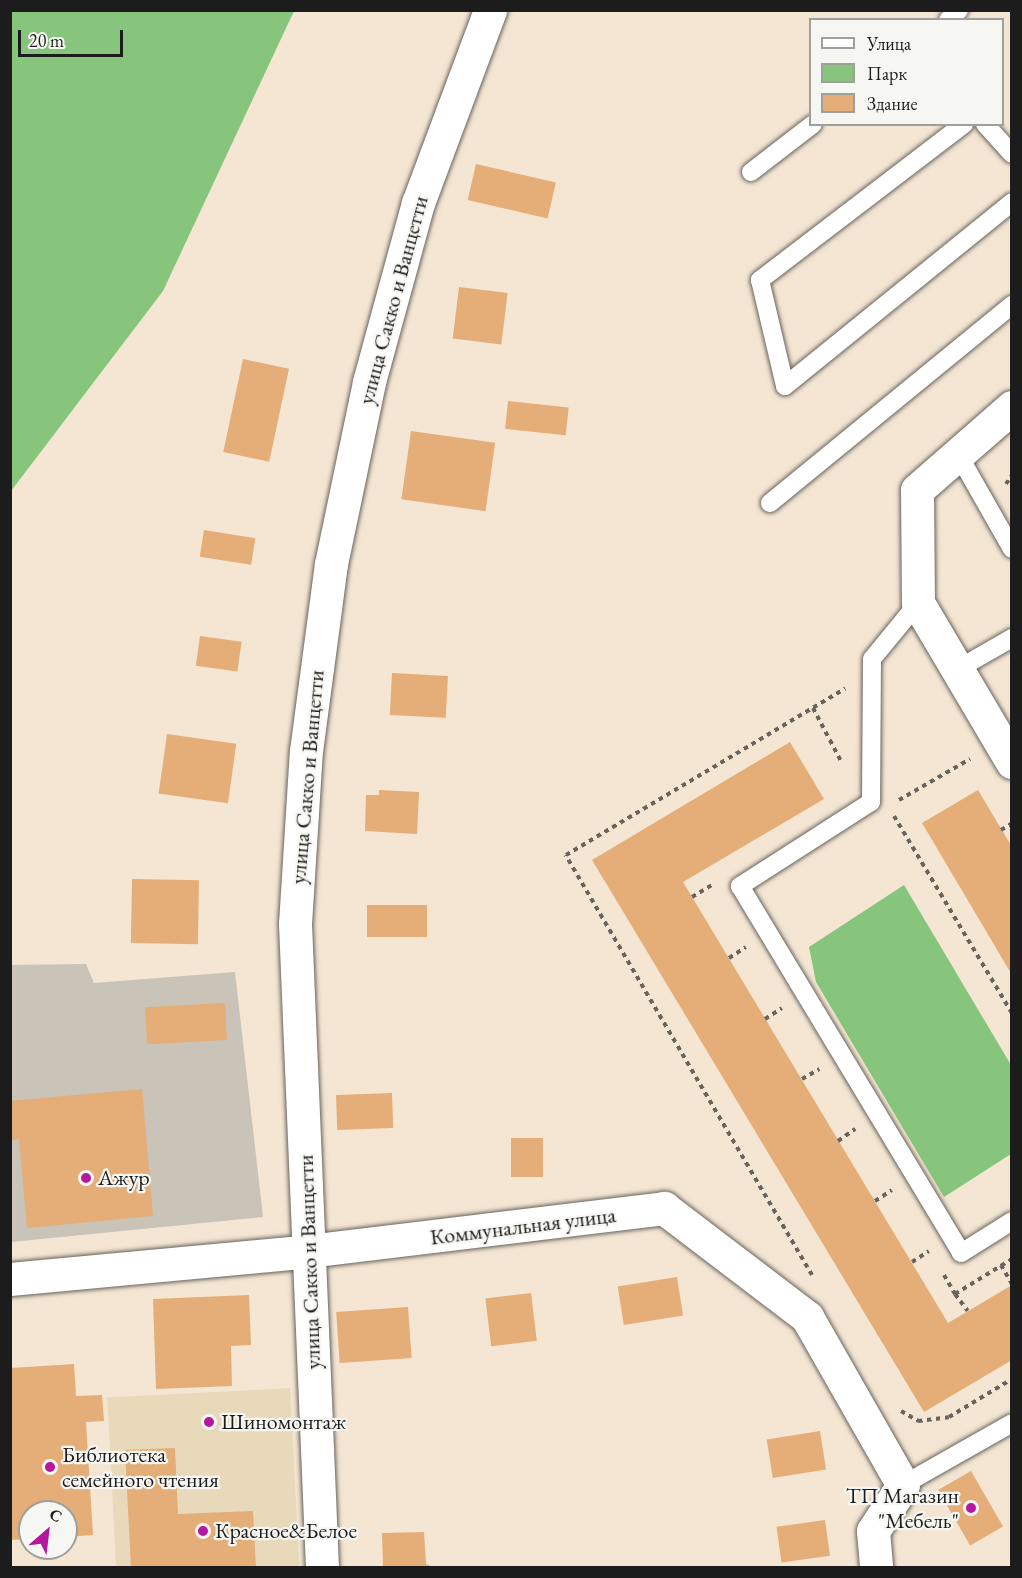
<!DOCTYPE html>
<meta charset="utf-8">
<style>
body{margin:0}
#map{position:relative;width:1022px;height:1578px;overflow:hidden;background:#f4e6d3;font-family:"EB Garamond",serif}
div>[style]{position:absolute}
.built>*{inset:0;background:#e8d9ba;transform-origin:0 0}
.industrial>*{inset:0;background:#c9c3b8}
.green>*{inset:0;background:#87c57c}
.building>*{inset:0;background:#e5ad77;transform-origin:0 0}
.path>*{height:4px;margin-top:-2px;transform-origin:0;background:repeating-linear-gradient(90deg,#68635c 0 4.5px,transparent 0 9px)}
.roads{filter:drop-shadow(0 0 2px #68635c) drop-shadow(0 0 2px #68635c)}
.service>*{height:18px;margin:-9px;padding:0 9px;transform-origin:9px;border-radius:9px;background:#fff}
.minor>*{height:33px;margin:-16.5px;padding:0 16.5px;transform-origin:16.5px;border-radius:16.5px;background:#fff}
.tertiary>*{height:33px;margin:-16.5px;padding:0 16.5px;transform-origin:16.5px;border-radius:16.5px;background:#fff}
.dots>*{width:16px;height:16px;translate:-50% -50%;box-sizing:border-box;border:3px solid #f6f6f2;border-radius:50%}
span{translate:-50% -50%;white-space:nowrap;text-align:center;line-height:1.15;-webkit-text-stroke:4.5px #f6f6f2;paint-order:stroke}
.street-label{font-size:22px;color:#1c1c1c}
.poi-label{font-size:22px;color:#1c1c1c}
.left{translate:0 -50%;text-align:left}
.right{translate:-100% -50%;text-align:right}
.frame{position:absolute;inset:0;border:12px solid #1c1c1c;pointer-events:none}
.legend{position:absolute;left:809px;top:18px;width:195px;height:108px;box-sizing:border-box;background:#f6f6f2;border:2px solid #9f9f9c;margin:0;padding:8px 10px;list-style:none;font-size:18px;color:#1c1c1c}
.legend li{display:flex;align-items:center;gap:12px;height:30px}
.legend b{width:30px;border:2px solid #9f9f9c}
.north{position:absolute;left:18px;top:1500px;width:60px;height:60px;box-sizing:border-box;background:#f6f6f2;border:2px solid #9f9f9c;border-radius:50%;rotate:28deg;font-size:16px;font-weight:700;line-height:24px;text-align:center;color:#1c1c1c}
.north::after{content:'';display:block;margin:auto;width:21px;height:27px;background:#b5179e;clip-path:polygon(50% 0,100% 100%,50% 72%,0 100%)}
.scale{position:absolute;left:18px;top:30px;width:105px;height:27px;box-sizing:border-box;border:3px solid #1c1c1c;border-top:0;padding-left:8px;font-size:18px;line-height:21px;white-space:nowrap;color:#1c1c1c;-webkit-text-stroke:4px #f6f6f2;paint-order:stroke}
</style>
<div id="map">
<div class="built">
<i style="left:290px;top:1388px;width:179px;height:183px;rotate:87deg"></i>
</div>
<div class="industrial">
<i style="clip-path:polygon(86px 964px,94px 983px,235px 972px,263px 1217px,11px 1242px,10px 965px)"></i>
</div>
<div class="green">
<i style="clip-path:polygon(11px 10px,294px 11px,163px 291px,11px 491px)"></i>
<i style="clip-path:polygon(904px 885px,1011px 1065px,1011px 1154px,944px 1197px,816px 982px,809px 947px)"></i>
</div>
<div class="building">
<i style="left:476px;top:164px;width:82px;height:37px;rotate:13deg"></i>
<i style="left:459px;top:287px;width:49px;height:52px;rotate:7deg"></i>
<i style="left:243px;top:359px;width:47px;height:95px;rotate:12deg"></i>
<i style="left:508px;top:401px;width:61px;height:28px;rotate:6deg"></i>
<i style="left:411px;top:431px;width:85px;height:69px;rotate:8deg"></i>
<i style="left:204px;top:530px;width:52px;height:27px;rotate:9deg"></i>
<i style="left:200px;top:636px;width:42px;height:30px;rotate:8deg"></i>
<i style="left:392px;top:673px;width:56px;height:42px;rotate:3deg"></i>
<i style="left:167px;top:734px;width:70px;height:60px;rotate:8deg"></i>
<i style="clip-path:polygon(790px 742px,824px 799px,683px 882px,948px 1323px,1012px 1285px,1012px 1360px,924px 1412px,592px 860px)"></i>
<i style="clip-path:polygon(379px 790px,419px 792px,417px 834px,365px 831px,366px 795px,379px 795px)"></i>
<i style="clip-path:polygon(978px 790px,1012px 847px,1012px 975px,922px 823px)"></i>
<i style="left:132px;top:879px;width:67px;height:64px;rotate:1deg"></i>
<i style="left:367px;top:905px;width:60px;height:32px"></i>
<i style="left:225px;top:1003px;width:37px;height:80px;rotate:87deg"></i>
<i style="clip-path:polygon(142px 1089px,153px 1216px,27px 1228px,19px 1139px,10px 1140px,10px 1101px)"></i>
<i style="left:392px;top:1093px;width:35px;height:56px;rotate:88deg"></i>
<i style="left:511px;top:1138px;width:32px;height:39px"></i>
<i style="left:677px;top:1277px;width:39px;height:60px;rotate:81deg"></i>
<i style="left:531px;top:1293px;width:48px;height:46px;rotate:83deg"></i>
<i style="clip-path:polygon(249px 1295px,251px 1345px,231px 1346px,232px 1386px,156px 1389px,153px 1299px)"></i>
<i style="left:408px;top:1307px;width:51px;height:72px;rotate:86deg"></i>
<i style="clip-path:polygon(74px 1364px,76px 1396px,102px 1395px,104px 1421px,86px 1422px,93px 1535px,66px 1537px,66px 1512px,30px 1512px,30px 1539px,10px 1540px,10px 1368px)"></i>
<i style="left:820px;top:1431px;width:39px;height:54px;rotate:81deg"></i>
<i style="clip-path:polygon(175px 1448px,178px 1514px,253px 1511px,256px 1568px,131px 1568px,125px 1450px)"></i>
<i style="left:971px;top:1471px;width:64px;height:38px;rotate:60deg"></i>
<i style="left:825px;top:1520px;width:36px;height:49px;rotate:82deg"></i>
<i style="clip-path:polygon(424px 1532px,426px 1564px,436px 1568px,383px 1568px,382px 1533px)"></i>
</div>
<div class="path">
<i style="left:1006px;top:484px;width:11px;rotate:-56deg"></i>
<i style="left:813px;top:708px;width:62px;rotate:62.2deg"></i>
<i style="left:899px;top:800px;width:82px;rotate:-30deg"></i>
<i style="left:894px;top:816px;width:230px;rotate:59.1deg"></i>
<i style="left:1001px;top:830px;width:13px;rotate:-32deg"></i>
<i style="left:692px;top:897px;width:23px;rotate:-31deg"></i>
<i style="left:729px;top:958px;width:20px;rotate:-33deg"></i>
<i style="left:765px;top:1019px;width:20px;rotate:-33deg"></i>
<i style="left:802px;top:1079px;width:20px;rotate:-30deg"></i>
<i style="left:838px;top:1141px;width:21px;rotate:-35deg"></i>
<i style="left:875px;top:1201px;width:20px;rotate:-33deg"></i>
<i style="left:912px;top:1262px;width:20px;rotate:-33deg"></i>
<i style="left:1001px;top:1265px;width:22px;rotate:60deg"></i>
<i style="left:812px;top:1275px;width:487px;rotate:-120.4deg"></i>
<i style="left:566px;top:855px;width:325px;rotate:-30.8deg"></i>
<i style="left:944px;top:1275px;width:22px;rotate:60deg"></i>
<i style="left:955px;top:1294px;width:67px;rotate:-31.6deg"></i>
<i style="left:955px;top:1294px;width:21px;rotate:53deg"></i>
<i style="left:901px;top:1411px;width:20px;rotate:30deg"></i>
<i style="left:918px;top:1421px;width:31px;rotate:-7deg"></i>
<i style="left:949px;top:1417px;width:74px;rotate:-31.1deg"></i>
</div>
<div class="roads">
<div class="service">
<i style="left:948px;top:20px;width:15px;rotate:-42deg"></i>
<i style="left:964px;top:124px;width:257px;rotate:142.6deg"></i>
<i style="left:760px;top:280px;width:109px;rotate:76.7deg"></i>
<i style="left:785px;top:386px;width:292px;rotate:-39deg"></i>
<i style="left:985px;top:124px;width:40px;rotate:48deg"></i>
<i style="left:751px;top:172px;width:78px;rotate:-37.7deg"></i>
<i style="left:958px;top:454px;width:109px;rotate:60.4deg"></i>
<i style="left:770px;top:503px;width:313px;rotate:-39.3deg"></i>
<i style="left:918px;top:603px;width:72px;rotate:129.4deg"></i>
<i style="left:872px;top:659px;width:143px;rotate:90.4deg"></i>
<i style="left:871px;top:802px;width:156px;rotate:147.3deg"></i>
<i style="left:740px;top:886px;width:428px;rotate:58.9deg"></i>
<i style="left:961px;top:1253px;width:60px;rotate:-32.1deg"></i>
<i style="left:958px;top:669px;width:62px;rotate:-29.9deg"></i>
<i style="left:903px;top:1485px;width:125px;rotate:-29.6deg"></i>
</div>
<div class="minor">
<i style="left:1012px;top:407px;width:126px;rotate:138.9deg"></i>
<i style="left:917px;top:490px;width:113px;rotate:89.5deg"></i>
<i style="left:918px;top:603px;width:185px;rotate:59.4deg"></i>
<i style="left:10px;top:1279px;width:300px;rotate:-5.3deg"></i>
<i style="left:309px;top:1251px;width:358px;rotate:-6.9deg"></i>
<i style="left:664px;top:1208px;width:180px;rotate:37.3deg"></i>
<i style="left:807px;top:1317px;width:193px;rotate:60.3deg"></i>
<i style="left:903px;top:1485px;width:55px;rotate:123.1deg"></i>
<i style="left:873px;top:1531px;width:37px;rotate:85deg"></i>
</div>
<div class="tertiary">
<i style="left:322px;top:1568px;width:645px;rotate:-92.4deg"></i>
<i style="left:295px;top:924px;width:173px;rotate:-86.4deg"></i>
<i style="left:306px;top:751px;width:189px;rotate:-82.4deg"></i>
<i style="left:331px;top:564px;width:186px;rotate:-78.2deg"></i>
<i style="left:369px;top:382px;width:186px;rotate:-74.7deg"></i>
<i style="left:418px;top:203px;width:206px;rotate:-69.5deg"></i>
</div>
</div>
<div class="dots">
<i style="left:86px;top:1178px;background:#b5179e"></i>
<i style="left:209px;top:1422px;background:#b5179e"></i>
<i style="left:50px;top:1467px;background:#b5179e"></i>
<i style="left:971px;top:1508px;background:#b5179e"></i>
<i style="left:203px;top:1531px;background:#b5179e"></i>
</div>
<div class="street-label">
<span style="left:393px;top:300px;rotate:-75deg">улица Сакко и Ванцетти</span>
<span style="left:307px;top:777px;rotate:-85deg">улица Сакко и Ванцетти</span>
<span style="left:523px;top:1226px;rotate:-7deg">Коммунальная улица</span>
<span style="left:309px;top:1262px;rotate:-92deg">улица Сакко и Ванцетти</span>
</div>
<div class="poi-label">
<span class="left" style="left:98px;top:1178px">Ажур</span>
<span class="left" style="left:221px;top:1422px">Шиномонтаж</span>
<span class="left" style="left:62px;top:1467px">Библиотека<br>семейного чтения</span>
<span class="right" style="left:959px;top:1508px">ТП Магазин<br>"Мебель"</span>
<span class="left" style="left:215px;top:1531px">Красное&amp;Белое</span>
</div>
<div class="frame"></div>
<ul class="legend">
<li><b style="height:8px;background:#fff"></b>Улица</li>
<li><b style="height:16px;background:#87c57c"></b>Парк</li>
<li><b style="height:16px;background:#e5ad77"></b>Здание</li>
</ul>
<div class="north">С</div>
<div class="scale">20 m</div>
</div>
